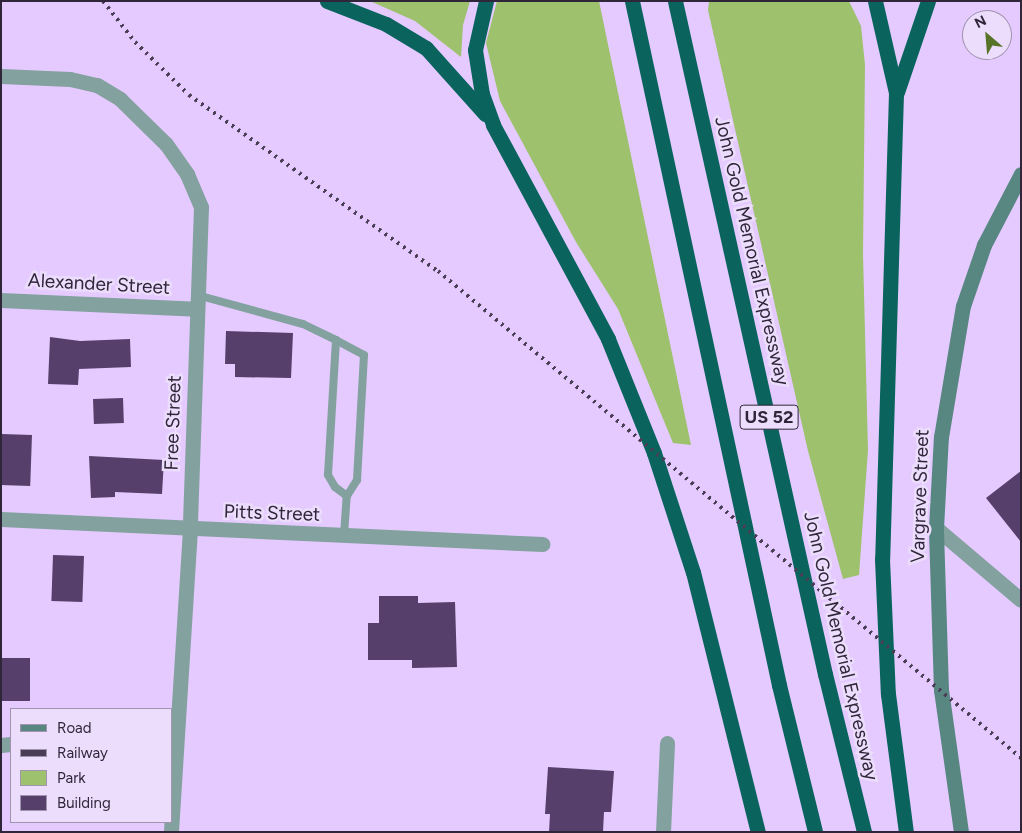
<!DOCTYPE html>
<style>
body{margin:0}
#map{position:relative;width:1022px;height:833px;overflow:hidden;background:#e4cafe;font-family:Figtree,sans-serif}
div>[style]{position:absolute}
.green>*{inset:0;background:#9dc16d}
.building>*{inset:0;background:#563f6a;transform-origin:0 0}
.lane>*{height:8px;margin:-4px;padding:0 4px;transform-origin:4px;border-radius:4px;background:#83a19e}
.street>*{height:15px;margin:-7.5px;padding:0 7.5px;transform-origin:7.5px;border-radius:7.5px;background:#83a19e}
.secondary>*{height:15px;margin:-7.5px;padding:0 7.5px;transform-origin:7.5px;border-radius:7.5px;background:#588782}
.highway>*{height:15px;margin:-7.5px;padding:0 7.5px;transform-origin:7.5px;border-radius:7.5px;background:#0a635d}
.rail>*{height:4px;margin-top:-2px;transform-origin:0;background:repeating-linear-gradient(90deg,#4a3e56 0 2.5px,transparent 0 7.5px)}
span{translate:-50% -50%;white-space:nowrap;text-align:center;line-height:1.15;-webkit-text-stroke:5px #ecddfc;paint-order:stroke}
.shield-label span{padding:1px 4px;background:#ecddfc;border:1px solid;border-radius:4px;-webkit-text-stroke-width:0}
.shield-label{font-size:18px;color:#30263a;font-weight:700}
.street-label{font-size:19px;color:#30263a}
.frame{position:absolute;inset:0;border:2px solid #30263a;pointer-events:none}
.legend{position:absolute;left:10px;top:708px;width:162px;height:115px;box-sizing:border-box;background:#ecddfc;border:1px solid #a194ae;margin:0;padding:6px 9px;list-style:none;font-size:15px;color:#30263a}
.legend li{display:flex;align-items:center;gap:10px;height:25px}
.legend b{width:25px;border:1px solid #a194ae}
.north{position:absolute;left:962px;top:10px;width:50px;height:50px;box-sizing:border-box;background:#ecddfc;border:1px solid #a194ae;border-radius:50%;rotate:333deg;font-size:14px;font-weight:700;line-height:20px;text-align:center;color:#30263a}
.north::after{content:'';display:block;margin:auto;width:18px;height:22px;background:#567328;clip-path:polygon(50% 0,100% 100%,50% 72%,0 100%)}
</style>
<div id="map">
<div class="green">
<i style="clip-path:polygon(370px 1px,470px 1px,463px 25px,461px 57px,415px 21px)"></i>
<i style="clip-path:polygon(497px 1px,599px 1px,691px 445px,673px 443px,618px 309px,576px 242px,500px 101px,486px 43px)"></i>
<i style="clip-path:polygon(709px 1px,849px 1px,861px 26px,865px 65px,863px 254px,868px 450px,859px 575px,843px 579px,808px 451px,708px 10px)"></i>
</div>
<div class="building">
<i style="clip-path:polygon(226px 331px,293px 333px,291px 378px,235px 377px,235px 364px,225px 364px)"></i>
<i style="clip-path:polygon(50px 337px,80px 341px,130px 339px,131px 367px,79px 369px,78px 385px,48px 384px)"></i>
<i style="left:123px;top:398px;width:25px;height:30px;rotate:88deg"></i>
<i style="left:2px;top:434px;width:30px;height:51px;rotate:2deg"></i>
<i style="clip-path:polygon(89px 456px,164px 460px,162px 494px,115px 492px,115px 497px,91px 498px)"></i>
<i style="clip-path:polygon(1021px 471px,1021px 542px,986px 498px)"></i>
<i style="left:53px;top:555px;width:31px;height:46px;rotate:2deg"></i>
<i style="clip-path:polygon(379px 596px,418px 596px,418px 603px,455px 602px,457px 667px,412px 668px,412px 660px,368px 660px,368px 623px,379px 623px)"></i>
<i style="left:1px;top:658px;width:29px;height:43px"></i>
<i style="clip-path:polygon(548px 767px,614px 771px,611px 812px,604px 812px,603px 832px,549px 832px,550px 814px,545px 814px)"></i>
</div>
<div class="lane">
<i style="left:197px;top:295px;width:110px;rotate:15.3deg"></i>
<i style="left:303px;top:324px;width:37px;rotate:26deg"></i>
<i style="left:344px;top:535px;width:39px;rotate:-86deg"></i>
<i style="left:347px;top:496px;width:19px;rotate:-58deg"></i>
<i style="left:357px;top:480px;width:125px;rotate:-86.8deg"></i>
<i style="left:364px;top:355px;width:32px;rotate:-152deg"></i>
<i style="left:336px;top:340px;width:135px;rotate:93.4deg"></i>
<i style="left:328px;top:475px;width:14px;rotate:60deg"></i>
<i style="left:335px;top:487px;width:15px;rotate:37deg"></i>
</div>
<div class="street">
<i style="left:1px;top:76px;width:69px;rotate:2.5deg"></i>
<i style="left:70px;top:79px;width:28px;rotate:13deg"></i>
<i style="left:97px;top:85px;width:27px;rotate:31deg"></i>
<i style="left:120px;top:99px;width:64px;rotate:44.4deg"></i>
<i style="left:166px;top:144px;width:37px;rotate:55deg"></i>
<i style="left:187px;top:174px;width:36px;rotate:67deg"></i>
<i style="left:201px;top:207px;width:322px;rotate:92deg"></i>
<i style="left:190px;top:529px;width:304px;rotate:93.6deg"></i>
<i style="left:1px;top:300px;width:195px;rotate:2.6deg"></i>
<i style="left:1px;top:519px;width:542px;rotate:2.65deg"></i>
<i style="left:936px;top:528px;width:111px;rotate:40.3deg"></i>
<i style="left:1px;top:745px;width:10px;rotate:-6deg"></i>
<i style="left:663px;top:832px;width:89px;rotate:-87.4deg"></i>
</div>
<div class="secondary">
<i style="left:961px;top:832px;width:143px;rotate:-98deg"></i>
<i style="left:941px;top:690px;width:162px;rotate:-91.8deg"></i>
<i style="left:936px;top:528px;width:91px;rotate:-86.9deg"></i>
<i style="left:941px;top:437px;width:133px;rotate:-80.5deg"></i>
<i style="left:963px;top:306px;width:65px;rotate:-71deg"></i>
<i style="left:984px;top:245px;width:80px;rotate:-62.5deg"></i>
</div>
<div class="highway">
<i style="left:327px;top:1px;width:63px;rotate:21.3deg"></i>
<i style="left:386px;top:24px;width:47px;rotate:31deg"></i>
<i style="left:426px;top:48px;width:89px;rotate:48.2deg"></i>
<i style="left:486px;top:1px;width:50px;rotate:102.7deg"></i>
<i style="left:475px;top:50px;width:45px;rotate:81deg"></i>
<i style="left:482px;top:94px;width:33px;rotate:70deg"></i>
<i style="left:493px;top:125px;width:243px;rotate:61.7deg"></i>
<i style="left:608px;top:339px;width:123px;rotate:68deg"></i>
<i style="left:654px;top:453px;width:125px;rotate:71.9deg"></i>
<i style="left:693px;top:572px;width:268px;rotate:76deg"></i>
<i style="left:632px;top:1px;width:700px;rotate:77.87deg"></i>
<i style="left:779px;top:685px;width:151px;rotate:76.2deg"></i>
<i style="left:675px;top:1px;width:690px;rotate:77.44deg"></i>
<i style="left:825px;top:674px;width:163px;rotate:76.1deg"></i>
<i style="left:875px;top:1px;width:94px;rotate:77.1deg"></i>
<i style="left:896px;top:93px;width:466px;rotate:91.7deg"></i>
<i style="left:882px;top:559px;width:135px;rotate:87.5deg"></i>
<i style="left:888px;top:694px;width:139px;rotate:82.6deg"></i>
<i style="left:897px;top:92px;width:96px;rotate:-71.2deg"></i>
</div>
<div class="rail">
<i style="left:103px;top:1px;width:52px;rotate:52deg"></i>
<i style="left:135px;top:42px;width:76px;rotate:44.5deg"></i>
<i style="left:189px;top:95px;width:305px;rotate:35.3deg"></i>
<i style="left:438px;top:271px;width:760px;rotate:39.87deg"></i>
</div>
<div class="shield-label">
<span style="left:769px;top:417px">US 52</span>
</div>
<div class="street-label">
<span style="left:752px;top:251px;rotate:77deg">John Gold Memorial Expressway</span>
<span style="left:99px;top:284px;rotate:3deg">Alexander Street</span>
<span style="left:173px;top:423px;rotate:-88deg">Free Street</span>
<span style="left:920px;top:496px;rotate:-88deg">Vargrave Street</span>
<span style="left:272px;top:513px;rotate:2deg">Pitts Street</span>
<span style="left:841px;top:646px;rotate:77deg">John Gold Memorial Expressway</span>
</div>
<div class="frame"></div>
<ul class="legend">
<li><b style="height:6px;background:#588782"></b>Road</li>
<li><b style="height:6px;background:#4a3e56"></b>Railway</li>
<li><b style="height:14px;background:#9dc16d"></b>Park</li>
<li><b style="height:14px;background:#563f6a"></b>Building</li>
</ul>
<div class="north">N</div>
</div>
